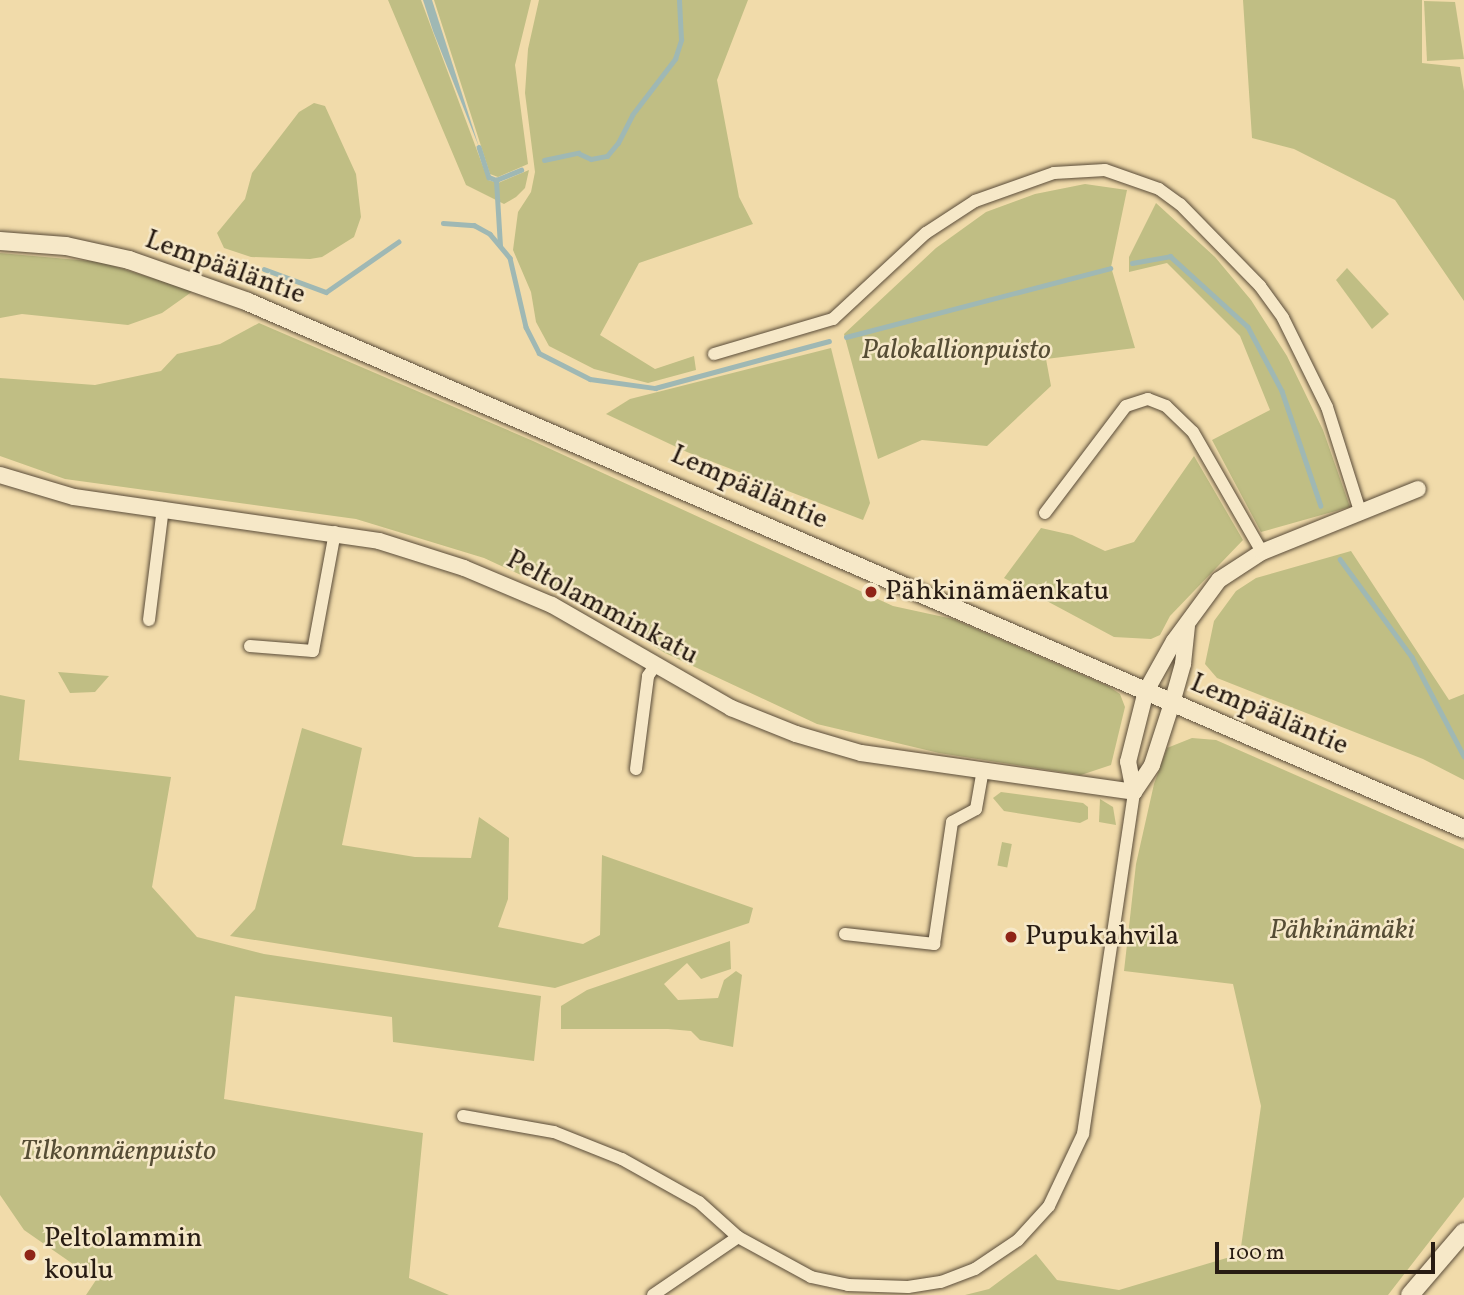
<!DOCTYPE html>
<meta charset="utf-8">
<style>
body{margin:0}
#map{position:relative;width:1464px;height:1295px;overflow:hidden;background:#f1dbaa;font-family:Vollkorn,serif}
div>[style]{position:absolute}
.green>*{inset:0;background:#c0be84;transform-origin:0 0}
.water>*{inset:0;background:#9fb8b4}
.stream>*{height:4.5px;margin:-2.25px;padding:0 2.25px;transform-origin:2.25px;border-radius:2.25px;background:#9fb8b4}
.roads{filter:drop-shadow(0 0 2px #5a4c39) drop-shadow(0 0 2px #5a4c39)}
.minor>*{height:12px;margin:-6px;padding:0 6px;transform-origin:6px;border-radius:6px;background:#f6e8c8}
.tertiary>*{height:16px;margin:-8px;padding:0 8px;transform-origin:8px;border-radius:8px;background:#f6e8c8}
.secondary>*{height:18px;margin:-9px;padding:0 9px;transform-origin:9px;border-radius:9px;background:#f6e8c8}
.dots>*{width:19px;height:19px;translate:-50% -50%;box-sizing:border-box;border:4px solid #f6e8c8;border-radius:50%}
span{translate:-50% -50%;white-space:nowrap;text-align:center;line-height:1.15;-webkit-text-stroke:5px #f6e8c8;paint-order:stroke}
.street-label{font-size:28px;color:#281c13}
.park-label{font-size:28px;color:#564d35;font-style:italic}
.poi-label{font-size:28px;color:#281c13}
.left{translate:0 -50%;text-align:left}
.scale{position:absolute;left:1215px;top:1242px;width:220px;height:32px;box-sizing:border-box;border:4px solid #281c13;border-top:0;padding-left:9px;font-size:21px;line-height:24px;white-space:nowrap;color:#281c13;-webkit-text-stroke:5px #f6e8c8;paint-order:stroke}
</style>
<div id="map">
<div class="green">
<i style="clip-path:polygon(388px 0,421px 0,488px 180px,498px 183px,529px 170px,525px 188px,516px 197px,504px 204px,466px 185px)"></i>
<i style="clip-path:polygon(434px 0,531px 0,515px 65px,528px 164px,498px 177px,490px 174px)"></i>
<i style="clip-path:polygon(539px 0,748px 0,717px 80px,739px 197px,753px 224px,639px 263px,600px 335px,655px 369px,694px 356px,696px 370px,648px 383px,594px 369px,549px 346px,536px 322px,531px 292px,513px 250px,518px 212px,531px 192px,535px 172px,525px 93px,528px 49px)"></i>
<i style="clip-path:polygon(1243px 0,1422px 0,1422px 63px,1460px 67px,1464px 91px,1464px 301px,1395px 200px,1294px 149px,1252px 138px)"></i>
<i style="clip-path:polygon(1424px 1px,1455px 2px,1464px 59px,1427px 61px)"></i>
<i style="clip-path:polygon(314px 103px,325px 106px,356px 174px,361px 217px,354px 237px,322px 257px,310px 259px,251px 257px,224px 248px,217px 233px,245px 199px,252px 173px,299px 112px)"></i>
<i style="clip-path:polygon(1085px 184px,1127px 190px,1111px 267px,1135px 348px,1046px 359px,1051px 386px,987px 446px,922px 440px,878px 459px,844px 334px,936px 248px,986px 212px,1035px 194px)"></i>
<i style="clip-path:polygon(1156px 203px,1215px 257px,1251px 300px,1287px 356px,1323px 430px,1350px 507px,1261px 532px,1212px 440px,1270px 410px,1240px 336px,1167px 263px,1129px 272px,1129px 257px)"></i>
<i style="clip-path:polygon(0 253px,101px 262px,193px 291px,162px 313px,128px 325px,22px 314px,0 318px)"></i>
<i style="clip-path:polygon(1347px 268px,1389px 314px,1372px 329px,1336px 280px)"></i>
<i style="clip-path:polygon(259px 323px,533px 441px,893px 606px,953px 619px,1108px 686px,1120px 694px,1125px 707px,1111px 765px,1081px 775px,939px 753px,817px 724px,665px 653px,575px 600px,484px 558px,356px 519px,65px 479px,0 456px,0 378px,95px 385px,161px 371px,177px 354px,220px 344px)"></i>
<i style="clip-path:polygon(831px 348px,870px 503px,863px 520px,687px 452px,606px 414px,630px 399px)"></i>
<i style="clip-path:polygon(1194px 456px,1243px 540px,1170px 616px,1160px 635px,1151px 639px,1114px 637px,1004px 578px,1041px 528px,1072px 535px,1105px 551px,1134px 542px)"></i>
<i style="clip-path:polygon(1351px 551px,1449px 700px,1464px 694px,1464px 780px,1423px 759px,1217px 678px,1205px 664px,1214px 621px,1236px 591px,1256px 578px)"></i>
<i style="clip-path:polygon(58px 672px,109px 676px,95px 692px,70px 693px)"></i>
<i style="clip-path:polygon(0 695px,25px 700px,19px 760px,171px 777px,152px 887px,197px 937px,264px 954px,541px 996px,534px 1061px,393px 1042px,392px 1017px,235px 996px,224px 1099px,423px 1133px,409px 1278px,449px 1295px,86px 1295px,96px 1280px,24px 1230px,0 1195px)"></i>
<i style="clip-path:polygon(302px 728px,362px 748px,342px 845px,415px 857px,471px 858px,479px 817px,509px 838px,508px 899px,498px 927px,583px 944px,600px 935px,602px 855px,753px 908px,749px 923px,555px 988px,230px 936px,255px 909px)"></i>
<i style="clip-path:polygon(1192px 738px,1216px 740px,1464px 849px,1464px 1197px,1388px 1295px,965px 1295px,989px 1289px,1036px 1254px,1057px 1280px,1119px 1290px,1240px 1254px,1261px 1106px,1233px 984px,1124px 971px,1136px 864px,1154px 784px,1167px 748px)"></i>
<i style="clip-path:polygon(1001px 792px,1083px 803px,1088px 807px,1088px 819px,1080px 823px,1004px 811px,993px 798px)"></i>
<i style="clip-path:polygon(1100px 799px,1113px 807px,1116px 825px,1099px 822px)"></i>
<i style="left:1002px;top:842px;width:10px;height:24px;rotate:11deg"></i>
<i style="clip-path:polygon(730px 941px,731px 969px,701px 979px,687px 963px,664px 984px,678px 1000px,718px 998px,724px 980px,736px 971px,742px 975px,733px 1047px,700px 1040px,691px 1031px,668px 1029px,561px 1029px,561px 1006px,587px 990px)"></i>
</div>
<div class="water">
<i style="clip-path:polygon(423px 0,432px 0,479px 147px,433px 31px)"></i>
</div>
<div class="stream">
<i style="left:479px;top:147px;width:32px;rotate:72deg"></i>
<i style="left:489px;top:177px;width:8px;rotate:23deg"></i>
<i style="left:544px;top:160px;width:35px;rotate:-12deg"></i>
<i style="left:578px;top:153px;width:14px;rotate:25deg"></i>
<i style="left:591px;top:159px;width:16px;rotate:-11deg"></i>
<i style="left:607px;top:156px;width:17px;rotate:-50deg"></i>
<i style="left:618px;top:143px;width:31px;rotate:-63deg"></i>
<i style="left:632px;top:115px;width:71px;rotate:-52.5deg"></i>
<i style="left:675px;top:59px;width:20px;rotate:-72deg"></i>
<i style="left:681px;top:40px;width:40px;rotate:-92.9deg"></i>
<i style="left:443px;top:223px;width:31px;rotate:4deg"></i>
<i style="left:474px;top:225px;width:18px;rotate:29deg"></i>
<i style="left:490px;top:234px;width:31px;rotate:50deg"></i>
<i style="left:510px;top:258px;width:71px;rotate:76.9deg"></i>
<i style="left:526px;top:327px;width:29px;rotate:63deg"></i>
<i style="left:539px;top:353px;width:57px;rotate:27deg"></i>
<i style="left:590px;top:379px;width:66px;rotate:7.9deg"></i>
<i style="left:655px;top:388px;width:180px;rotate:-15.1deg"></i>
<i style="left:500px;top:246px;width:66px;rotate:-93.5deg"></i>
<i style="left:496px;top:180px;width:27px;rotate:-22deg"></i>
<i style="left:1132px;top:263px;width:39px;rotate:-10deg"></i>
<i style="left:1170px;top:256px;width:105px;rotate:42.3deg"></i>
<i style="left:1248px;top:327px;width:72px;rotate:62deg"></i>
<i style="left:1282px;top:391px;width:121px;rotate:71.3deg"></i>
<i style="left:264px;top:269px;width:66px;rotate:20.4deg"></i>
<i style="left:326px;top:292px;width:88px;rotate:-34.8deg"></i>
<i style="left:846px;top:337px;width:273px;rotate:-14.6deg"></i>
<i style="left:1340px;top:559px;width:122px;rotate:53.7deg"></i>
<i style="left:1412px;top:657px;width:112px;rotate:62.3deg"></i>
</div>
<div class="roads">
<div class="minor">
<i style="left:714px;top:354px;width:124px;rotate:-16.4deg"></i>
<i style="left:833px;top:319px;width:127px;rotate:-42.8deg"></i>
<i style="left:926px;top:233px;width:59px;rotate:-33.1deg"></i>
<i style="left:975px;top:201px;width:84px;rotate:-19.5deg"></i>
<i style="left:1054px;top:173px;width:51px;rotate:-3.4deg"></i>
<i style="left:1105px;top:170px;width:57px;rotate:19.4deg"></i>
<i style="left:1159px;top:189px;width:26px;rotate:36deg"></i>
<i style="left:1180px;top:204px;width:115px;rotate:45.7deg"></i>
<i style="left:1260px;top:286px;width:39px;rotate:54deg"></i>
<i style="left:1283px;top:318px;width:99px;rotate:63.7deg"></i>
<i style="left:1327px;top:407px;width:112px;rotate:72.4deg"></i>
<i style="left:1045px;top:513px;width:134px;rotate:-52.9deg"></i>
<i style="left:1126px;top:406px;width:23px;rotate:-18deg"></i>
<i style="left:1148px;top:399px;width:19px;rotate:21deg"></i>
<i style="left:1166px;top:406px;width:37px;rotate:44deg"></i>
<i style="left:1193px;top:432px;width:138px;rotate:60.1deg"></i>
<i style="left:149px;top:620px;width:113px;rotate:-82.9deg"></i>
<i style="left:250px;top:646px;width:63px;rotate:4.5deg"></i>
<i style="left:313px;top:651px;width:121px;rotate:-79.5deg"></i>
<i style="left:636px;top:769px;width:94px;rotate:-82.6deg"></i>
<i style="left:648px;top:676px;width:14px;rotate:-56deg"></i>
<i style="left:845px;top:934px;width:90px;rotate:6.4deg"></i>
<i style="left:934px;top:944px;width:123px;rotate:-81.6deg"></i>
<i style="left:952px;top:822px;width:27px;rotate:-28deg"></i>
<i style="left:976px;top:809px;width:40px;rotate:-80deg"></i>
<i style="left:463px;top:1116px;width:92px;rotate:10deg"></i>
<i style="left:554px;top:1132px;width:73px;rotate:21.7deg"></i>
<i style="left:622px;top:1159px;width:88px;rotate:29.2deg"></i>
<i style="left:699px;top:1202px;width:52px;rotate:41.9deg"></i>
<i style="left:738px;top:1237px;width:83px;rotate:28.7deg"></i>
<i style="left:811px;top:1277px;width:38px;rotate:12deg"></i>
<i style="left:848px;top:1285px;width:60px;rotate:1.9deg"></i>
<i style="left:908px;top:1287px;width:33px;rotate:-9deg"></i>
<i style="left:941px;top:1282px;width:36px;rotate:-21deg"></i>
<i style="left:975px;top:1269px;width:52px;rotate:-34deg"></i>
<i style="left:1018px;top:1240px;width:46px;rotate:-47.6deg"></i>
<i style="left:1049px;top:1206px;width:80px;rotate:-64.7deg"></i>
<i style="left:1083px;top:1134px;width:346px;rotate:-81.5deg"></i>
<i style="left:653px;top:1295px;width:103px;rotate:-34.3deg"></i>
</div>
<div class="tertiary">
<i style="left:0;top:475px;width:77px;rotate:16.6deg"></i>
<i style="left:74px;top:497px;width:308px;rotate:8.2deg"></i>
<i style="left:379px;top:541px;width:89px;rotate:17.6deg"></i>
<i style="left:464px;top:568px;width:95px;rotate:22.8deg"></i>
<i style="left:552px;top:605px;width:207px;rotate:29.9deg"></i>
<i style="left:731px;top:708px;width:70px;rotate:21.8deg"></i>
<i style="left:796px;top:734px;width:68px;rotate:16.3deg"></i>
<i style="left:861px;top:753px;width:276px;rotate:8.1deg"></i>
<i style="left:1134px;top:792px;width:31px;rotate:-101deg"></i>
<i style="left:1128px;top:762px;width:73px;rotate:-75.8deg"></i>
<i style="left:1146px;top:691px;width:57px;rotate:-60.8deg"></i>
<i style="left:1174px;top:641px;width:76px;rotate:-53.6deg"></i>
<i style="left:1219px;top:580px;width:51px;rotate:-33.1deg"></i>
<i style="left:1262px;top:552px;width:168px;rotate:-22deg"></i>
<i style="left:1134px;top:792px;width:32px;rotate:-56deg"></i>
<i style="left:1152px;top:765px;width:65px;rotate:-72.1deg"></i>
<i style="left:1172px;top:703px;width:41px;rotate:-74.2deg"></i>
<i style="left:1183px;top:664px;width:38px;rotate:-84deg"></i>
</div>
<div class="secondary">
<i style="left:0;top:241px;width:66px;rotate:4.3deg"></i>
<i style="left:66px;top:246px;width:65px;rotate:12.5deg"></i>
<i style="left:129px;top:260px;width:126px;rotate:19.4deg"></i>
<i style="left:248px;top:302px;width:1325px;rotate:23.43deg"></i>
<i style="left:1410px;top:1295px;width:83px;rotate:-49.4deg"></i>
</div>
</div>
<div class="dots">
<i style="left:871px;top:592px;background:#8f2418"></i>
<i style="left:1011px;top:937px;background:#8f2418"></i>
<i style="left:30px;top:1255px;background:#8f2418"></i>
</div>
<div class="street-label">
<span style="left:225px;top:268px;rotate:20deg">Lempääläntie</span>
<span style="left:749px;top:488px;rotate:24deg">Lempääläntie</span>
<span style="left:602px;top:608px;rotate:28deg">Peltolamminkatu</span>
<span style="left:1269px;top:715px;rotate:23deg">Lempääläntie</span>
</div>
<div class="park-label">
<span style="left:956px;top:351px">Palokallionpuisto</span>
<span style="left:1342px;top:931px">Pähkinämäki</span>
<span style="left:118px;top:1152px">Tilkonmäenpuisto</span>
</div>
<div class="poi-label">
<span class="left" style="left:885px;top:592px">Pähkinämäenkatu</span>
<span class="left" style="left:1025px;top:937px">Pupukahvila</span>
<span class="left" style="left:44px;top:1255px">Peltolammin<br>koulu</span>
</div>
<div class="scale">100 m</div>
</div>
